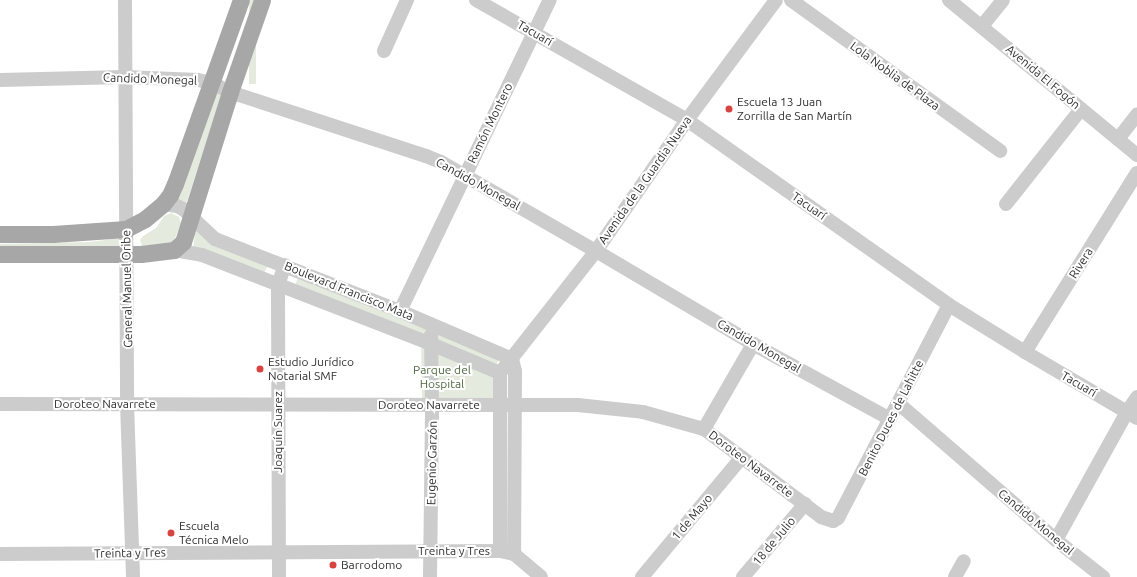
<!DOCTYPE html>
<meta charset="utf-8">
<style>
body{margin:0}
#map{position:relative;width:1137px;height:577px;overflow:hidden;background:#fff;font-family:Ubuntu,sans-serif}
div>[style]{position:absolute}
.green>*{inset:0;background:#e4ebde;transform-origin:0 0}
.minor>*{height:14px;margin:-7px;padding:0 7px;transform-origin:7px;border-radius:7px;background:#ccc}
.major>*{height:17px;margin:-8.5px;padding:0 8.5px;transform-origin:8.5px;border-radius:8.5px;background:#a7a7a7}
.dots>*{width:11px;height:11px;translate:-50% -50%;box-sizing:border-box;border:2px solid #fff;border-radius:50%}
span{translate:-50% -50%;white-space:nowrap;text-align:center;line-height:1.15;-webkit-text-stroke:4px #fff;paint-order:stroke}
.street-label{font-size:12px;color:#2f2f2f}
.poi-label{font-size:12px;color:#2f2f2f}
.left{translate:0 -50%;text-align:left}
.park-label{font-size:12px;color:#4f683f}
</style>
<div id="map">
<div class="green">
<i style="left:249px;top:0;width:7px;height:84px"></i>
<i style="clip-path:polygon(215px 93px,222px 95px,186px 204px,174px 200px)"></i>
<i style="clip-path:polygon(171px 213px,179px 217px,181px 223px,173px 243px,142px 246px,140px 240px,143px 236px,156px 228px,164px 216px)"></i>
<i style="clip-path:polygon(196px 225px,268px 265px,264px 273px,193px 249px)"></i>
<i style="clip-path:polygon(120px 238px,120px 247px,0 249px,0 244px,89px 242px)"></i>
<i style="clip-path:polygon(298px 278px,499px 358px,497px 364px,295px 285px)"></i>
<i style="clip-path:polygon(421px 345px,495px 376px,494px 398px,422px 398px)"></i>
</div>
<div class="minor">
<i style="left:125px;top:0;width:404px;rotate:89.7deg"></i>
<i style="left:127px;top:404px;width:173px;rotate:88deg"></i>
<i style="left:476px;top:0;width:243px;rotate:29.6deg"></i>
<i style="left:687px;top:120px;width:321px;rotate:35.2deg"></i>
<i style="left:949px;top:305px;width:89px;rotate:31.7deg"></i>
<i style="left:1025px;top:352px;width:130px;rotate:30.5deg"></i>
<i style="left:791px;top:0;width:258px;rotate:35.8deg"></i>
<i style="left:949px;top:0;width:244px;rotate:39.5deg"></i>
<i style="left:982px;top:26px;width:33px;rotate:-51deg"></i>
<i style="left:384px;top:51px;width:56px;rotate:-65.7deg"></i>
<i style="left:0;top:80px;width:124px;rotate:-1.4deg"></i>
<i style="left:124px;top:77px;width:74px;rotate:2.3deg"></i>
<i style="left:198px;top:80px;width:14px;rotate:12deg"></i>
<i style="left:212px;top:83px;width:20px;rotate:27deg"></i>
<i style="left:230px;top:92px;width:206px;rotate:18.1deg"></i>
<i style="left:426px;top:156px;width:16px;rotate:22deg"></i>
<i style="left:441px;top:162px;width:179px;rotate:29.9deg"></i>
<i style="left:596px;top:251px;width:182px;rotate:30.6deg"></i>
<i style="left:753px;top:344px;width:156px;rotate:28.7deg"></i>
<i style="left:1118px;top:139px;width:31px;rotate:-52deg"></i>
<i style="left:163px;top:204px;width:14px;rotate:8deg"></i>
<i style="left:177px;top:206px;width:7px;rotate:27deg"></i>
<i style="left:183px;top:209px;width:44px;rotate:43.2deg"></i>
<i style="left:215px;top:239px;width:199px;rotate:21.3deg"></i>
<i style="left:400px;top:311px;width:122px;rotate:23.2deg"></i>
<i style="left:1006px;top:204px;width:121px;rotate:-51.7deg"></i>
<i style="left:174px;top:250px;width:28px;rotate:10deg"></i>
<i style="left:202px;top:255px;width:246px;rotate:21.2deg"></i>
<i style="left:431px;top:344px;width:75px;rotate:22.8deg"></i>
<i style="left:400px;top:311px;width:345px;rotate:-64.3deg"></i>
<i style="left:1025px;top:352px;width:211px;rotate:-58deg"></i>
<i style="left:512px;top:359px;width:12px;rotate:76deg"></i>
<i style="left:515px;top:371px;width:183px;rotate:90.3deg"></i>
<i style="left:898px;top:403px;width:209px;rotate:40.9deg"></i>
<i style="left:1056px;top:540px;width:60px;rotate:38.2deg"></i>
<i style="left:0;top:404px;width:578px;rotate:0.1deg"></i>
<i style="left:578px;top:405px;width:65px;rotate:6.1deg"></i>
<i style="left:643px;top:412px;width:63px;rotate:15.6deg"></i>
<i style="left:704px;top:429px;width:146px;rotate:36.9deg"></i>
<i style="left:821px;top:517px;width:13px;rotate:18deg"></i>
<i style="left:833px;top:521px;width:6px;rotate:-31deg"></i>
<i style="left:838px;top:518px;width:240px;rotate:-62.5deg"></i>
<i style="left:704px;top:429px;width:98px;rotate:-60deg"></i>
<i style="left:1056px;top:540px;width:146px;rotate:-61deg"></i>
<i style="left:1127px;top:412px;width:18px;rotate:-56deg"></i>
<i style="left:500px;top:551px;width:178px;rotate:-90deg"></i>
<i style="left:500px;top:373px;width:155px;rotate:-51.8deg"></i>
<i style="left:596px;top:251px;width:160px;rotate:-55.2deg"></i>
<i style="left:687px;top:120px;width:149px;rotate:-53.4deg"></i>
<i style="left:0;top:554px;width:500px;rotate:-0.34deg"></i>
<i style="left:500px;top:551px;width:14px;rotate:12deg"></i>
<i style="left:514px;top:554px;width:35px;rotate:40deg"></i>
<i style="left:279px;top:577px;width:292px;rotate:-90.2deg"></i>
<i style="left:278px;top:285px;width:21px;rotate:-71deg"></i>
<i style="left:430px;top:577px;width:172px;rotate:-89.3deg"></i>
<i style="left:432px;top:405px;width:70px;rotate:-90.8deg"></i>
<i style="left:642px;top:577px;width:156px;rotate:-50.2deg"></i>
<i style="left:743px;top:577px;width:96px;rotate:-49.7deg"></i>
<i style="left:955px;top:577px;width:18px;rotate:-61deg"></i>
</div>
<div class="major">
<i style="left:0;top:234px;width:53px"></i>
<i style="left:53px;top:234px;width:73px;rotate:-3.9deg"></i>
<i style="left:126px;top:229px;width:21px;rotate:-28deg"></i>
<i style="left:145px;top:219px;width:23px;rotate:-40deg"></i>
<i style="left:163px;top:204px;width:11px;rotate:-52deg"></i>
<i style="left:170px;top:195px;width:12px;rotate:-66deg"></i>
<i style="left:175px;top:184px;width:195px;rotate:-70.3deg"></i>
<i style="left:0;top:254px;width:141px"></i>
<i style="left:141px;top:254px;width:33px;rotate:-7deg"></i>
<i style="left:174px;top:250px;width:12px;rotate:-42deg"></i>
<i style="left:183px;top:242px;width:157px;rotate:-72.6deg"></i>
<i style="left:230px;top:92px;width:97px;rotate:-70.8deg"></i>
</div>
<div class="dots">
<i style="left:729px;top:109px;background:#d8423f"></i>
<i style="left:260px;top:369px;background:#d8423f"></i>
<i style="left:171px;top:533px;background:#d8423f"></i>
<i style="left:333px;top:565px;background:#d8423f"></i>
</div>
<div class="street-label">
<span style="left:535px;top:33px;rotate:30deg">Tacuarí</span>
<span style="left:895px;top:76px;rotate:36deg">Lola Noblia de Plaza</span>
<span style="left:1043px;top:77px;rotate:40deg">Avenida El Fogón</span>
<span style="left:150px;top:79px;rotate:2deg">Candido Monegal</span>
<span style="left:490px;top:123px;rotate:-64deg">Ramón Montero</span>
<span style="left:645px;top:180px;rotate:-55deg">Avenida de la Guardia Nueva</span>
<span style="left:478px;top:184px;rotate:29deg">Candido Monegal</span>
<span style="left:809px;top:206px;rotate:35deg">Tacuarí</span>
<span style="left:1081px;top:263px;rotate:-58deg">Rivera</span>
<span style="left:127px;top:289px;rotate:-91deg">General Manuel Oribe</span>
<span style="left:349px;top:291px;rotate:22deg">Boulevard Francisco Mata</span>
<span style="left:759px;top:346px;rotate:30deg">Candido Monegal</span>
<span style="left:1079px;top:384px;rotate:30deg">Tacuarí</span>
<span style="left:105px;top:404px">Doroteo Navarrete</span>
<span style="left:429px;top:405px">Doroteo Navarrete</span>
<span style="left:891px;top:418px;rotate:-63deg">Benito Duces de Lahitte</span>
<span style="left:278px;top:432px;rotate:-90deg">Joaquín Suarez</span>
<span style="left:432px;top:463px;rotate:-89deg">Eugenio Garzón</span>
<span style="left:751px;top:464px;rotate:37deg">Doroteo Navarrete</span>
<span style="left:692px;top:517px;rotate:-50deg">1 de Mayo</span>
<span style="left:1036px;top:522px;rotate:40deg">Candido Monegal</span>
<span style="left:774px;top:541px;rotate:-50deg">18 de Julio</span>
<span style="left:454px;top:551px">Treinta y Tres</span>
<span style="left:130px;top:553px;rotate:-1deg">Treinta y Tres</span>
</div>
<div class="poi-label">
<span class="left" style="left:737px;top:109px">Escuela 13 Juan<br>Zorrilla de San Martín</span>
<span class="left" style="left:268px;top:369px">Estudio Jurídico<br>Notarial SMF</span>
<span class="left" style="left:179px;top:533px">Escuela<br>Técnica Melo</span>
<span class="left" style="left:341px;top:565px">Barrodomo</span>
</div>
<div class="park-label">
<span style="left:442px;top:377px">Parque del<br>Hospital</span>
</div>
</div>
